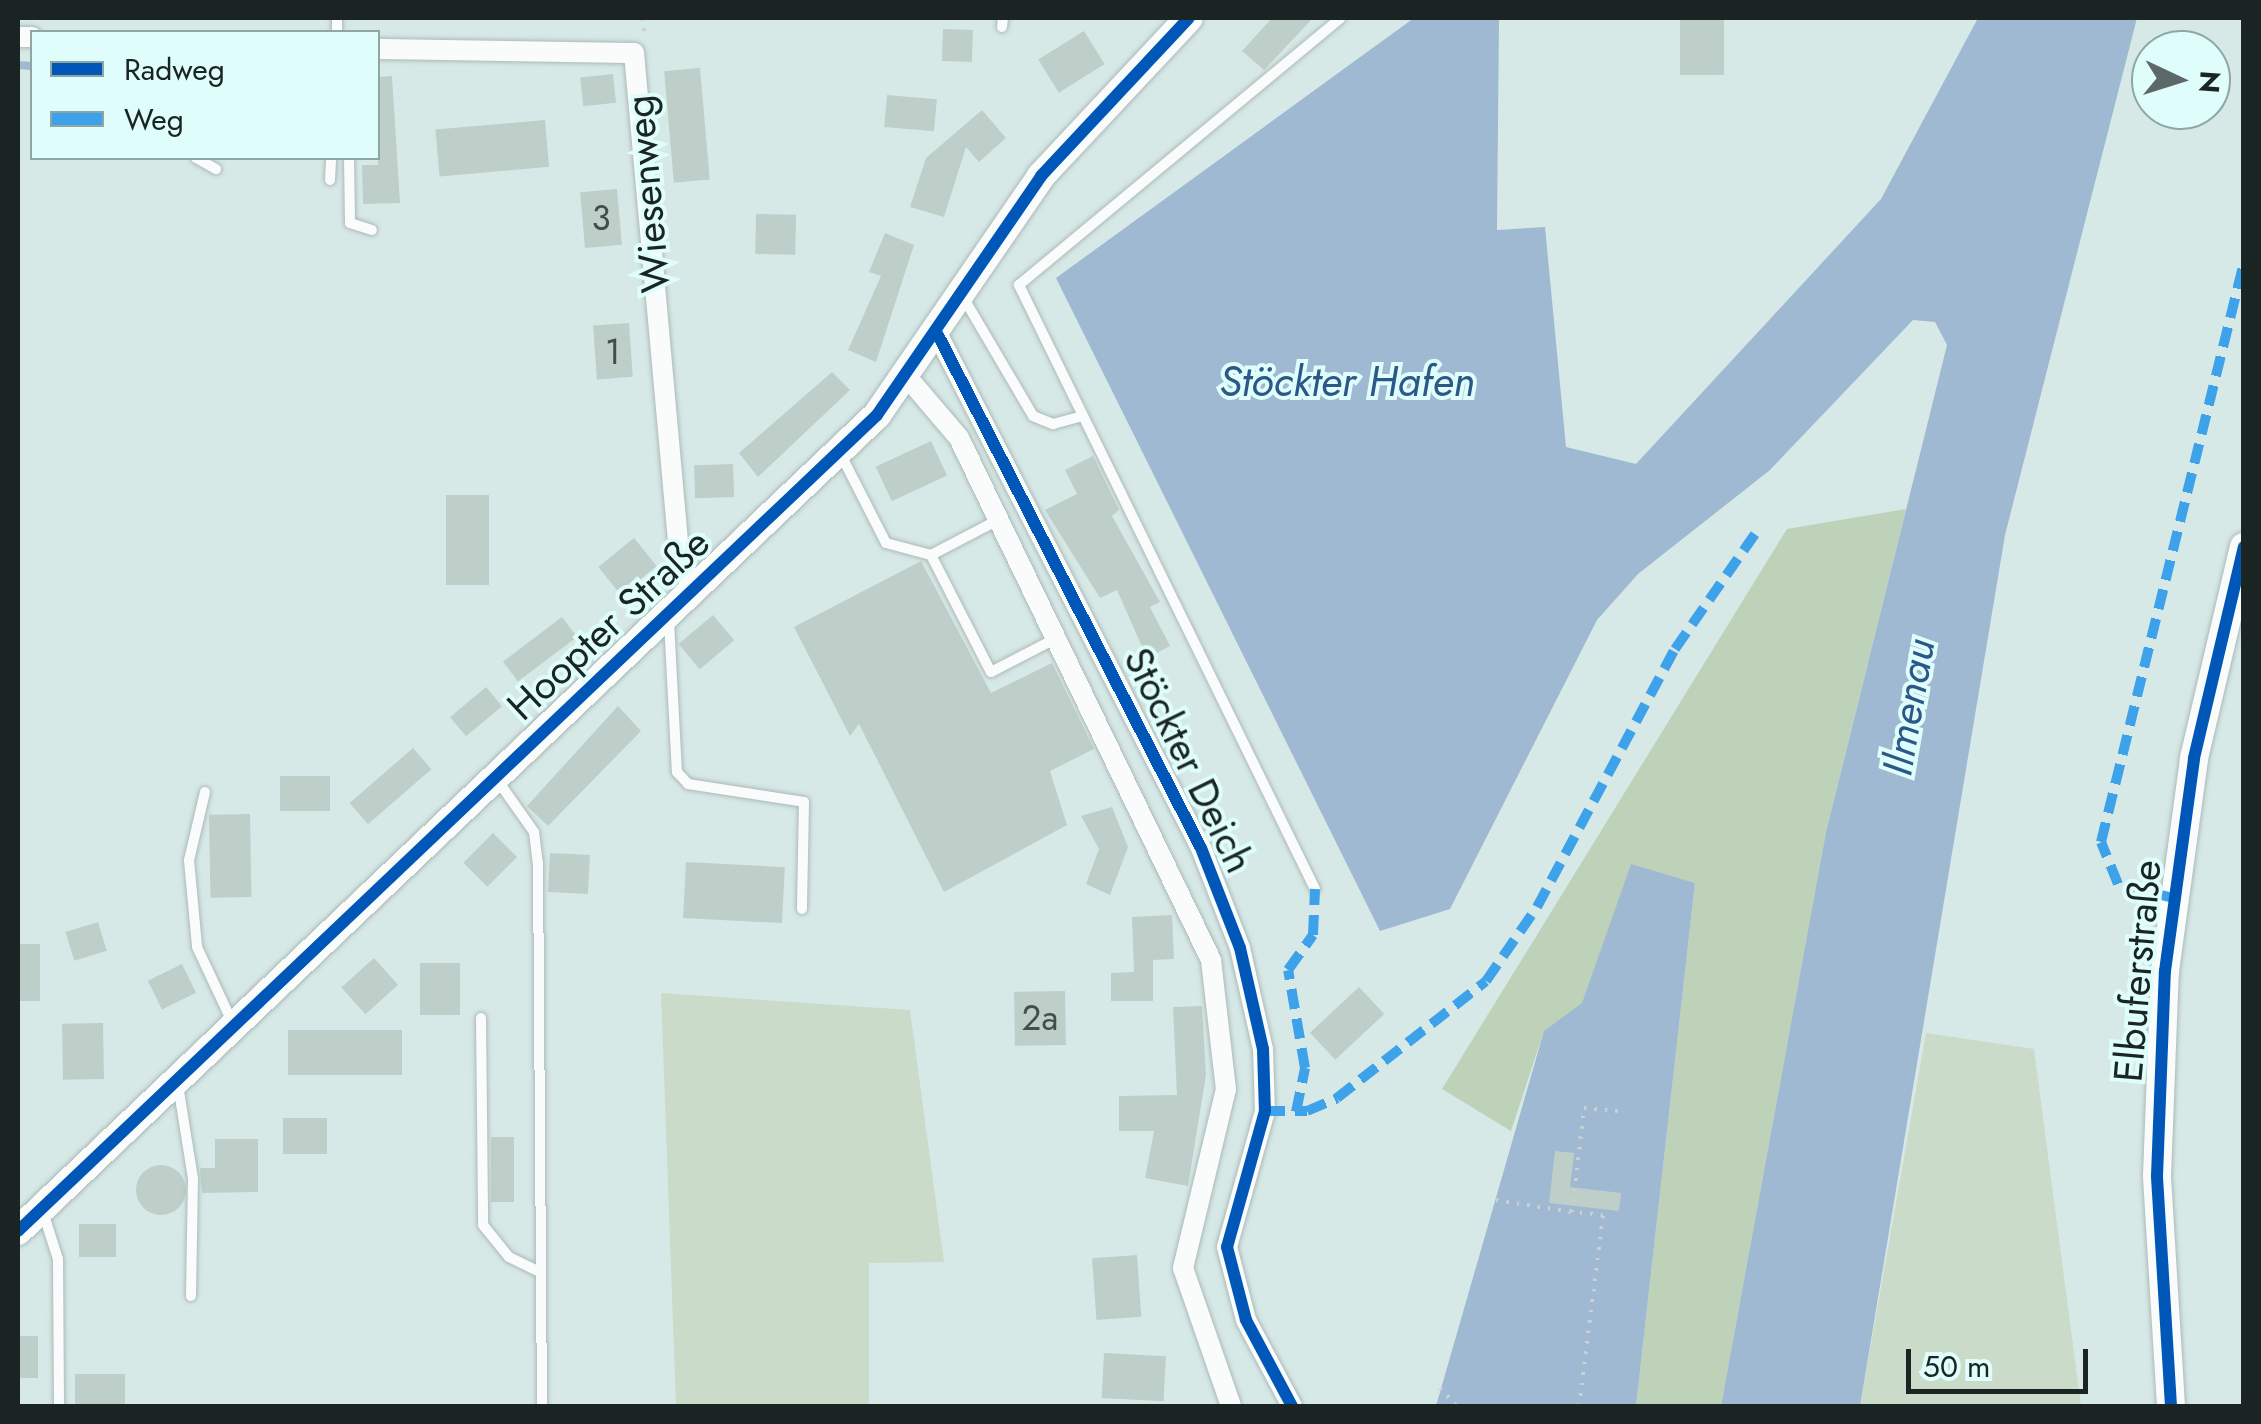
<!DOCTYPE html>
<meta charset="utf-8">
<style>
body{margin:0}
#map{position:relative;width:2261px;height:1424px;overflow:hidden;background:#d7e9e7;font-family:Jost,sans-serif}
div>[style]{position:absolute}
.green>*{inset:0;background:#cadbca}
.forest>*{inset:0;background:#bed1b9}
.water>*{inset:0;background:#9eb9d1}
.stream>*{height:8px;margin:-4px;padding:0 4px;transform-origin:4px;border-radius:4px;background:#9eb9d1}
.building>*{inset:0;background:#becfc9;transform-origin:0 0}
.round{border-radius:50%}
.path>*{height:4px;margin-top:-2px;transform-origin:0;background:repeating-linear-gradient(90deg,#cbd0d0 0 2.5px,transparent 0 10.5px)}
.roads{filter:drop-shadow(0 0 2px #acbab9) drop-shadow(0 0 2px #acbab9)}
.lane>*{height:10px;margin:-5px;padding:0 5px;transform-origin:5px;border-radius:5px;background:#f9fcfb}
.street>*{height:20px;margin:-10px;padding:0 10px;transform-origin:10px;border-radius:10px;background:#f9fcfb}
.secondary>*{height:28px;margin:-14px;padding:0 14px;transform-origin:14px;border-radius:14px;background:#f9fcfb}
.quiet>*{height:10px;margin-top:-5px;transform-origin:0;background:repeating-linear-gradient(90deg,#3da2ea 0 20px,transparent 0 30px)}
.cycleway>*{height:12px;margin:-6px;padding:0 6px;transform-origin:6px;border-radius:6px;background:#0057b8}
span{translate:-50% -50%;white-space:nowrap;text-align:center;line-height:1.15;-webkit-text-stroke:8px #defdfb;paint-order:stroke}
.number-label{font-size:35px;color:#424f4c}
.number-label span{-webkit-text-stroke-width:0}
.street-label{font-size:40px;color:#192423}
.water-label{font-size:42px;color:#2c5888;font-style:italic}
.frame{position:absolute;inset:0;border:20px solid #192423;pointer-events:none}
.legend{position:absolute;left:30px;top:30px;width:350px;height:130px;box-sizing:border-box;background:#defdfb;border:2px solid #8fa6a5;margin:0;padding:12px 18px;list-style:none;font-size:30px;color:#192423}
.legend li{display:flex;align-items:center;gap:20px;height:50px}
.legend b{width:50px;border:2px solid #8fa6a5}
.north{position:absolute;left:2131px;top:30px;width:100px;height:100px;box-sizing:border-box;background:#defdfb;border:2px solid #8fa6a5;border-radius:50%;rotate:94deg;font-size:28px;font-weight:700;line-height:40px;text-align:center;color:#192423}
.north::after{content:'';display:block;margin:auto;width:35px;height:45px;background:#5c6968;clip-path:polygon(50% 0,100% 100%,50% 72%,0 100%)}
.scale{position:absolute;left:1906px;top:1349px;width:182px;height:45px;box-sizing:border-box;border:5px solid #192423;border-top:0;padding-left:12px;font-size:30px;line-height:35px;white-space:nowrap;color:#192423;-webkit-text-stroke:8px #defdfb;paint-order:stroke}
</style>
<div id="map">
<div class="green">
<i style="clip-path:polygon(661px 993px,910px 1010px,944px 1262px,869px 1263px,869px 1406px,676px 1406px)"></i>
<i style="clip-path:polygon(1926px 1033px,2034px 1049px,2081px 1406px,1860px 1406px)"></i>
</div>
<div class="forest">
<i style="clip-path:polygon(1906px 509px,1826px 832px,1721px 1406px,1636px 1406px,1695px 883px,1631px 865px,1582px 1004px,1544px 1031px,1511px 1131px,1442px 1089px,1787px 529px)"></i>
</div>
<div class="water">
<i style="clip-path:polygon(1414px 18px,1499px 18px,1497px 230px,1545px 227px,1566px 447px,1636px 464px,1881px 199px,1978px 18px,2137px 18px,2005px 535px,1860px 1406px,1721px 1406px,1826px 832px,1947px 345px,1935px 322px,1913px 320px,1770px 470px,1638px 574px,1597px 620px,1450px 909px,1380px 931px,1056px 278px)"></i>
<i style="clip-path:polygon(1631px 864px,1695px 883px,1636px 1406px,1436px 1406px,1544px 1031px,1582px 1003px)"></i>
</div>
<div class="stream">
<i style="left:18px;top:65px;width:14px;rotate:4deg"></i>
</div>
<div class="building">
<i style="clip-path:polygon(1272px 18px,1313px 18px,1264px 70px,1242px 51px)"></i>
<i style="left:1680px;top:18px;width:44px;height:57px"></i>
<i style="left:943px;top:29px;width:30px;height:32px;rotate:2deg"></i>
<i style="left:1084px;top:31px;width:39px;height:54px;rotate:58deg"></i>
<i style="left:700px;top:68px;width:112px;height:36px;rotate:85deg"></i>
<i style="left:613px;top:74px;width:29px;height:33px;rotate:84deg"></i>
<i style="clip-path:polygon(392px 76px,400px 203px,363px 204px,362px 165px,378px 165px,378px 77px)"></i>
<i style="left:887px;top:95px;width:50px;height:32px;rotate:5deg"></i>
<i style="clip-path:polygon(982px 110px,1006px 138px,979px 162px,966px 147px,944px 217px,910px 207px,926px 158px)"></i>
<i style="left:545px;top:120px;width:47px;height:110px;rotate:85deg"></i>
<i style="left:617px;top:189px;width:56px;height:37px;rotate:85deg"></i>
<i style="left:756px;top:214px;width:40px;height:40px;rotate:1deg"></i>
<i style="clip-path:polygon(885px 233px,914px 245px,876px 362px,848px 350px,881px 276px,869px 272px)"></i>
<i style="left:629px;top:323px;width:54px;height:36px;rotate:86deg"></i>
<i style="clip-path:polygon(832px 372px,850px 390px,758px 477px,739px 453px)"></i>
<i style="left:931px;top:441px;width:38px;height:61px;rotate:65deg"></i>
<i style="clip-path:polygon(1093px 456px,1119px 510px,1112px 516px,1160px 602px,1150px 607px,1170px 646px,1147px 658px,1117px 590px,1100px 598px,1045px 510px,1077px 494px,1065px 470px)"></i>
<i style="left:733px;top:464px;width:33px;height:39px;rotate:88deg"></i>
<i style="left:446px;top:495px;width:43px;height:90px"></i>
<i style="left:634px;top:538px;width:36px;height:46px;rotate:51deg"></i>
<i style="clip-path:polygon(921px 561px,991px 693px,1052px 663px,1094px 749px,1050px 771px,1067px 825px,944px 892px,859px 724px,850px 736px,794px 627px)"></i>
<i style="left:713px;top:615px;width:33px;height:45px;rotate:50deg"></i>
<i style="left:562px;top:617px;width:25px;height:74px;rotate:53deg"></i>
<i style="left:486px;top:687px;width:25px;height:47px;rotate:50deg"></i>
<i style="clip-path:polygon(618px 706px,641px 731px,548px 826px,527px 806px)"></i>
<i style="left:413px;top:748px;width:28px;height:84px;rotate:49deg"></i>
<i style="left:330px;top:776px;width:35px;height:50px;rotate:90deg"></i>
<i style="clip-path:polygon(1112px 807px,1128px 847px,1110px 895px,1086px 884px,1099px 849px,1081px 816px)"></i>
<i style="left:250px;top:814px;width:83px;height:41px;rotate:89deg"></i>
<i style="left:493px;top:833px;width:34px;height:42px;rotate:45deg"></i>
<i style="left:550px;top:853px;width:40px;height:39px;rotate:3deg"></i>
<i style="left:686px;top:862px;width:99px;height:56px;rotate:3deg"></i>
<i style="clip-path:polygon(1172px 915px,1174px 959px,1153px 960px,1153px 1001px,1111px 1001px,1111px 973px,1134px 972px,1132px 917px)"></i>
<i style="left:98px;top:922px;width:30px;height:34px;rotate:73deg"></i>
<i style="left:18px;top:944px;width:22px;height:57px"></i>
<i style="left:374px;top:958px;width:36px;height:44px;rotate:48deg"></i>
<i style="left:420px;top:963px;width:40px;height:52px"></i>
<i style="left:182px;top:964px;width:32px;height:38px;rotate:64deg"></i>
<i style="left:1359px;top:987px;width:37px;height:67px;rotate:47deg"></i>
<i style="left:1065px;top:991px;width:54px;height:51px;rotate:89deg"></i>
<i style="clip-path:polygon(1202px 1006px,1206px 1075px,1188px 1186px,1145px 1178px,1154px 1131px,1119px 1131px,1119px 1096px,1177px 1095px,1173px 1007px)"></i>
<i style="left:103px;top:1023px;width:56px;height:41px;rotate:89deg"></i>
<i style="left:288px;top:1030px;width:114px;height:45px"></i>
<i style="left:283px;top:1118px;width:44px;height:36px"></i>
<i style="left:514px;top:1137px;width:65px;height:23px;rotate:90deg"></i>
<i style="clip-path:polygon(215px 1139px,258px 1139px,258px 1192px,202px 1193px,200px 1168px,215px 1168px)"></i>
<i style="clip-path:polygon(1555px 1151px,1574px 1153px,1570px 1187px,1621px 1193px,1619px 1211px,1549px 1203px)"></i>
<i class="round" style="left:136px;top:1165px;width:50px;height:50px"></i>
<i style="left:79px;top:1224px;width:37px;height:33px"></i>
<i style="left:1137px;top:1255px;width:62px;height:45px;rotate:86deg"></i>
<i style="left:18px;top:1336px;width:20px;height:42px"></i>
<i style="left:1104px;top:1353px;width:62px;height:45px;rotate:3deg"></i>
<i style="left:125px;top:1374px;width:32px;height:50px;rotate:90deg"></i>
</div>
<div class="path">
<i style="left:643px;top:18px;width:14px;rotate:86deg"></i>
<i style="left:1496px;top:1200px;width:77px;rotate:9deg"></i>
<i style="left:1440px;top:1388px;width:25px;rotate:47deg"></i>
<i style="left:1579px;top:1406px;width:193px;rotate:-82.8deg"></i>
<i style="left:1603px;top:1215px;width:31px;rotate:-174deg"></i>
<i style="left:1572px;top:1212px;width:105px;rotate:-83.4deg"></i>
<i style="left:1584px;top:1108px;width:34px;rotate:5deg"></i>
</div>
<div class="roads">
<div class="lane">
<i style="left:337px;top:18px;width:14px;rotate:90deg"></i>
<i style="left:1002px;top:27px;width:9px;rotate:-84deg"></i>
<i style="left:196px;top:158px;width:23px;rotate:29deg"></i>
<i style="left:349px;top:158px;width:65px;rotate:89.1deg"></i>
<i style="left:350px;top:223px;width:23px;rotate:18deg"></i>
<i style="left:330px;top:180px;width:22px;rotate:-87deg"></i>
<i style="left:963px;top:297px;width:138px;rotate:59.5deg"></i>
<i style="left:1033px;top:416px;width:22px;rotate:22deg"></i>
<i style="left:1053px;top:424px;width:27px;rotate:-15deg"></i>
<i style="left:840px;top:453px;width:101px;rotate:62.9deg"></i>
<i style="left:886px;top:543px;width:47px;rotate:14.9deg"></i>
<i style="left:998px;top:520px;width:76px;rotate:152.4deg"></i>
<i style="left:931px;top:555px;width:131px;rotate:62.9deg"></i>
<i style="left:991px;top:672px;width:74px;rotate:-27.3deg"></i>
<i style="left:669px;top:621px;width:151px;rotate:87deg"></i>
<i style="left:677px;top:772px;width:16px;rotate:47deg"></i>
<i style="left:688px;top:784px;width:117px;rotate:8.8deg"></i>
<i style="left:804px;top:802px;width:107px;rotate:91.1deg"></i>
<i style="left:498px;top:781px;width:62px;rotate:54.8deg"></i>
<i style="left:534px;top:832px;width:31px;rotate:83deg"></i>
<i style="left:538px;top:863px;width:543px;rotate:89.58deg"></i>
<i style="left:205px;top:792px;width:70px;rotate:103.2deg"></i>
<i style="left:189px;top:860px;width:87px;rotate:84.7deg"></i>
<i style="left:197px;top:947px;width:85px;rotate:64.9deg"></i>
<i style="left:1315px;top:889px;width:673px;rotate:-116.11deg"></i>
<i style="left:1019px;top:285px;width:418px;rotate:-39.7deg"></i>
<i style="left:481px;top:1018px;width:207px;rotate:89.4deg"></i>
<i style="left:483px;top:1225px;width:41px;rotate:50.9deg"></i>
<i style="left:509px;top:1257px;width:32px;rotate:26deg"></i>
<i style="left:178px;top:1085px;width:95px;rotate:80.9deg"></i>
<i style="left:193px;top:1179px;width:117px;rotate:91deg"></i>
<i style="left:42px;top:1209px;width:52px;rotate:72.3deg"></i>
<i style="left:58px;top:1259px;width:147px;rotate:89.6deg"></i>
</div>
<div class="street">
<i style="left:18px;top:37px;width:14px"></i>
<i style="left:378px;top:49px;width:256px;rotate:0.9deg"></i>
<i style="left:634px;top:53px;width:501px;rotate:84.85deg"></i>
<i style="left:679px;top:552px;width:39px;rotate:72deg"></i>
<i style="left:938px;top:335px;width:576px;rotate:62.86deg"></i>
<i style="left:1201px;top:848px;width:107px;rotate:68.7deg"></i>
<i style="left:1240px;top:948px;width:104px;rotate:77.2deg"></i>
<i style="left:1263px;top:1049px;width:62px;rotate:88.2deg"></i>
<i style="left:1265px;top:1111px;width:141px;rotate:105.6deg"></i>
<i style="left:1227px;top:1247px;width:75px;rotate:75.4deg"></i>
<i style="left:1246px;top:1320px;width:98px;rotate:61.9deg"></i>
<i style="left:908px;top:378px;width:79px;rotate:49.6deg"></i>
<i style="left:959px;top:438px;width:580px;rotate:64.23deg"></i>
<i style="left:1211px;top:960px;width:130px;rotate:83.4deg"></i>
<i style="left:1226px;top:1089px;width:184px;rotate:103.5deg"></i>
<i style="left:1183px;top:1268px;width:146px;rotate:70.8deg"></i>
</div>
<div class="secondary">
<i style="left:18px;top:1231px;width:1185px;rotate:-43.53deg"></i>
<i style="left:877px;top:415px;width:290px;rotate:-55.5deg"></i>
<i style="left:1041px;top:176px;width:216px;rotate:-46.9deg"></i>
<i style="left:2171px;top:1406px;width:230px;rotate:-93.5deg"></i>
<i style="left:2157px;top:1176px;width:205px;rotate:-87.8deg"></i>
<i style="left:2165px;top:971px;width:215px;rotate:-82.2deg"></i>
<i style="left:2194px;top:758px;width:217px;rotate:-76.7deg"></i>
</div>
</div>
<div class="quiet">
<i style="left:2173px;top:898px;width:57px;rotate:-165.7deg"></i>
<i style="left:2118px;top:884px;width:45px;rotate:-112deg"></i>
<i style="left:2101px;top:842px;width:597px;rotate:-76.15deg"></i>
<i style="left:1265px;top:1111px;width:42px"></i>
<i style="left:1307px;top:1111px;width:33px;rotate:-23deg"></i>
<i style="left:1337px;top:1098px;width:189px;rotate:-38.1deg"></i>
<i style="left:1486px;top:981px;width:90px;rotate:-55.4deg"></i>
<i style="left:1537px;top:907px;width:293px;rotate:-61.9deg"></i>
<i style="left:1675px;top:649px;width:140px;rotate:-55.2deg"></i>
<i style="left:1296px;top:1112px;width:45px;rotate:-78.4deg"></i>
<i style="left:1305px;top:1068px;width:99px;rotate:-99.8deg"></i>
<i style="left:1288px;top:970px;width:43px;rotate:-54.5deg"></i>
<i style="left:1313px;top:935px;width:46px;rotate:-87.5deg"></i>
</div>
<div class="cycleway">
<i style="left:938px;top:335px;width:576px;rotate:62.86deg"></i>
<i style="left:1201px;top:848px;width:107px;rotate:68.7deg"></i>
<i style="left:1240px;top:948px;width:104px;rotate:77.2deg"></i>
<i style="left:1263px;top:1049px;width:62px;rotate:88.2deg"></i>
<i style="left:1265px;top:1111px;width:141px;rotate:105.6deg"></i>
<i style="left:1227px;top:1247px;width:75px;rotate:75.4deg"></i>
<i style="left:1246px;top:1320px;width:98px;rotate:61.9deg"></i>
<i style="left:18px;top:1231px;width:1185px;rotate:-43.53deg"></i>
<i style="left:877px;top:415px;width:290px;rotate:-55.5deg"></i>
<i style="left:1041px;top:176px;width:216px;rotate:-46.9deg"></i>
<i style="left:2171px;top:1406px;width:230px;rotate:-93.5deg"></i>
<i style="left:2157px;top:1176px;width:205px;rotate:-87.8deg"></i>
<i style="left:2165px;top:971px;width:215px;rotate:-82.2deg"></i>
<i style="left:2194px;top:758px;width:217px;rotate:-76.7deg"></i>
</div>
<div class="number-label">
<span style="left:601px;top:218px">3</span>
<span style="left:613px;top:352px">1</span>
<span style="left:1040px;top:1018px">2a</span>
</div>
<div class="street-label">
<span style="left:647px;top:194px;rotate:-95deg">Wiesenweg</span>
<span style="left:608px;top:624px;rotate:-43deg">Hoopter Straße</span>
<span style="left:1189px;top:760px;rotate:64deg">Stöckter Deich</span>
<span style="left:2137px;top:971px;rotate:-85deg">Elbuferstraße</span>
</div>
<div class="water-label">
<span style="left:1347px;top:382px">Stöckter Hafen</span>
<span style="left:1909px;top:707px;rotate:-80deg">Ilmenau</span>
</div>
<div class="frame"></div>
<ul class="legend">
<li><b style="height:12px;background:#0057b8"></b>Radweg</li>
<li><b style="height:12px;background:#3da2ea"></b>Weg</li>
</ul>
<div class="north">N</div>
<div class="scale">50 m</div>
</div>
